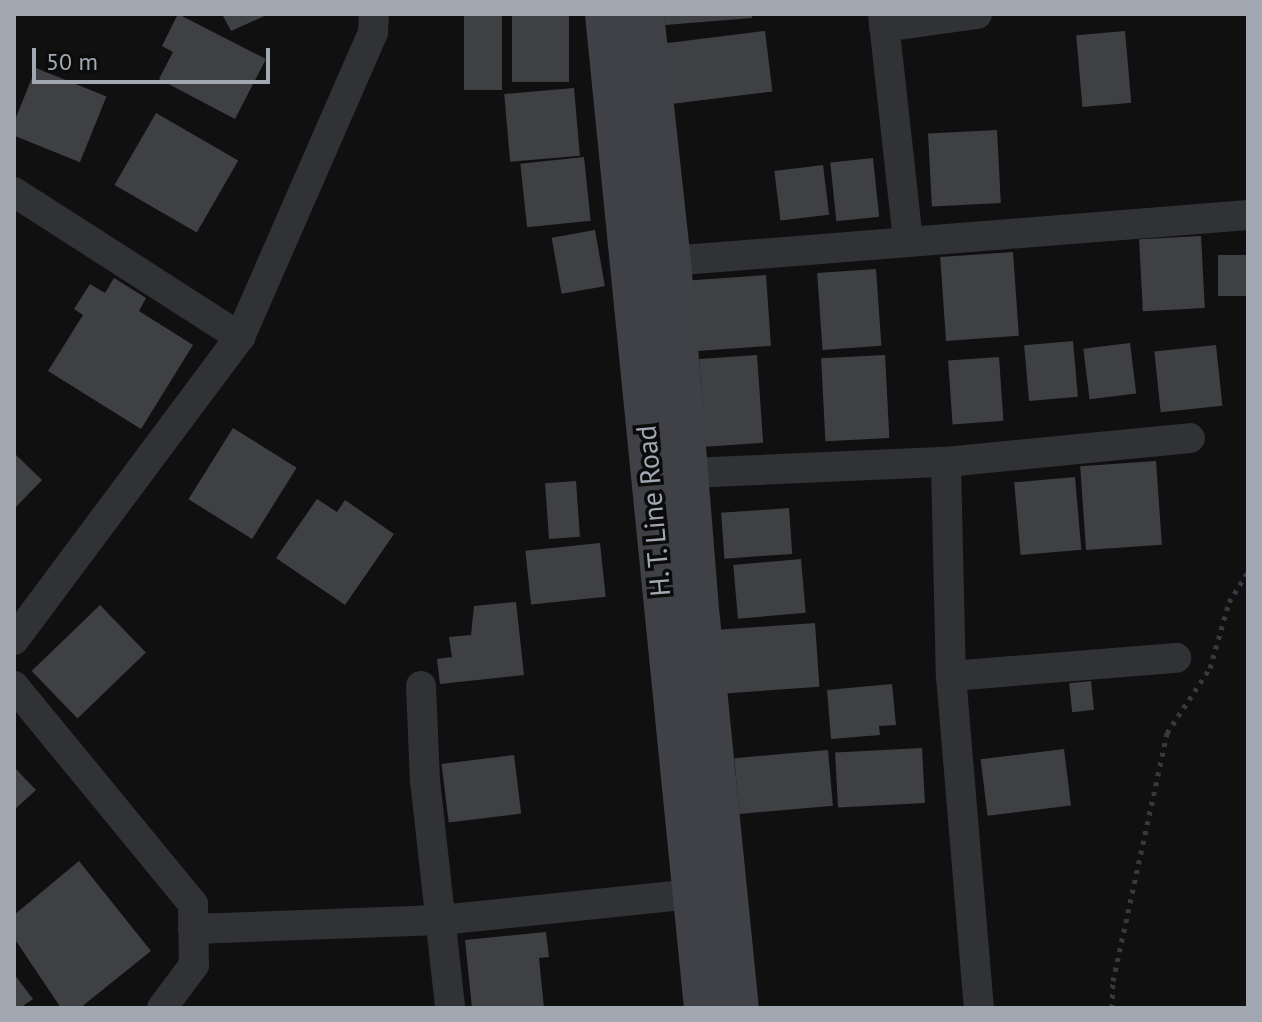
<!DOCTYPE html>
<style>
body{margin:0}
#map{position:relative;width:1262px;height:1022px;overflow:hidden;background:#101011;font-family:"PT Sans",sans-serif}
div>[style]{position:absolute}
.building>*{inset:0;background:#3f4044;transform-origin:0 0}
.path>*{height:5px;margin-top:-2.5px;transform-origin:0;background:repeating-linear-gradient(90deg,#37393d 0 4px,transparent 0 10px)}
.street>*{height:30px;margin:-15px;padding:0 15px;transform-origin:15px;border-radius:15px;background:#313236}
.secondary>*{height:42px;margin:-21px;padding:0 21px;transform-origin:21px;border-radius:21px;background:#3f4146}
span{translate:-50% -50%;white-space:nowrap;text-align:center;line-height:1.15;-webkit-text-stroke:7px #0b0b0c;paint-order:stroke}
.street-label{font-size:28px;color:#a2a8b2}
.frame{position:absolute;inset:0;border:16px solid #a2a8b2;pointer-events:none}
.scale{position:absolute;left:32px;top:48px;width:238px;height:36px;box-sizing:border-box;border:4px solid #a2a8b2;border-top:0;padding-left:10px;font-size:24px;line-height:28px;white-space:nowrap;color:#a2a8b2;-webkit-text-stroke:6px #0b0b0c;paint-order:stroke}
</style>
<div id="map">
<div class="building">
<i style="clip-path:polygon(178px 14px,266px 59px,235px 119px,159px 79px,173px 52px,162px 46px)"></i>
<i style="clip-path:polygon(222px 14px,269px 14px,231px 31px)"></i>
<i style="left:464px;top:14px;width:38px;height:76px"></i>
<i style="left:512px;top:14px;width:57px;height:68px"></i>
<i style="clip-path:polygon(664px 14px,752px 14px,752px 18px,665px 25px)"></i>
<i style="left:765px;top:31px;width:61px;height:106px;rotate:83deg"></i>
<i style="left:1125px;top:31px;width:72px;height:49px;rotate:85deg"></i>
<i style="left:36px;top:68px;width:76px;height:71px;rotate:22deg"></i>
<i style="left:574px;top:88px;width:68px;height:70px;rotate:85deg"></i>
<i style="left:156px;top:113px;width:95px;height:83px;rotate:30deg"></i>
<i style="left:997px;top:130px;width:73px;height:69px;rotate:87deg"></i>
<i style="left:584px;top:157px;width:64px;height:64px;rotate:84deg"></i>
<i style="left:873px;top:158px;width:59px;height:43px;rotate:84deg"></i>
<i style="left:823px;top:165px;width:50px;height:49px;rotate:83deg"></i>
<i style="left:595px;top:230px;width:57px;height:44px;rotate:80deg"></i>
<i style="left:1201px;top:236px;width:72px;height:62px;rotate:87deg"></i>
<i style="left:1013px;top:252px;width:84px;height:73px;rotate:86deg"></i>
<i style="left:1248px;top:255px;width:41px;height:30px;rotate:90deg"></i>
<i style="left:876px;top:269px;width:77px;height:59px;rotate:86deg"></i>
<i style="left:766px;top:275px;width:71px;height:74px;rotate:86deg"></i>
<i style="clip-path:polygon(114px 278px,146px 298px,139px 311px,193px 345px,141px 429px,48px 371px,83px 315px,74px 309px,90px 284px,105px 293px)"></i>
<i style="left:1073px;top:341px;width:56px;height:49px;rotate:85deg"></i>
<i style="left:1130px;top:343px;width:51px;height:47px;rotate:83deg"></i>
<i style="left:1216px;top:345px;width:61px;height:62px;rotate:84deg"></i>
<i style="left:757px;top:355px;width:88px;height:58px;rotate:86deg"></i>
<i style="left:885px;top:355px;width:83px;height:64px;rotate:87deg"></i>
<i style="left:999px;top:357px;width:64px;height:51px;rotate:86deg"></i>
<i style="left:233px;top:428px;width:75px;height:84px;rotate:32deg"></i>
<i style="clip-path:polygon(14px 453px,42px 480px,14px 509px)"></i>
<i style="left:1156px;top:461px;width:84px;height:76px;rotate:86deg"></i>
<i style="left:1075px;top:477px;width:73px;height:61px;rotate:85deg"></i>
<i style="left:576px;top:481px;width:56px;height:31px;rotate:86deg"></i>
<i style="clip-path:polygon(317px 499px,337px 512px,345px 500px,394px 534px,345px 605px,276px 558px)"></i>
<i style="left:789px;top:508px;width:46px;height:68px;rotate:86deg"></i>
<i style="left:600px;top:543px;width:54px;height:75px;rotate:84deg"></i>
<i style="left:801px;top:559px;width:54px;height:68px;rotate:85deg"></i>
<i style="clip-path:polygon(516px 602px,524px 675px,440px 684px,437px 659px,452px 657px,449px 637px,471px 635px,474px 606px)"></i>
<i style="left:100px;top:605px;width:66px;height:95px;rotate:46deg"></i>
<i style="left:815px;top:623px;width:64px;height:101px;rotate:86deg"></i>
<i style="left:1091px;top:681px;width:29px;height:22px;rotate:84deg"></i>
<i style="clip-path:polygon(892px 684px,896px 725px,879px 726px,880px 735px,831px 739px,827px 690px)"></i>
<i style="left:922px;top:748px;width:55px;height:87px;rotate:87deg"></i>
<i style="left:1064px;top:749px;width:57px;height:84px;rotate:83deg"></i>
<i style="left:828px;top:750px;width:56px;height:94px;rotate:85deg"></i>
<i style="left:514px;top:755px;width:59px;height:73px;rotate:83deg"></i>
<i style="clip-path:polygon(14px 767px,36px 790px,14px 810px)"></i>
<i style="clip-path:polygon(79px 861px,151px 951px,80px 1008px,61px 1008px,14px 938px,14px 915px)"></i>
<i style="clip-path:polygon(546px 932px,549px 957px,539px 958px,544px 1008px,472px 1008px,465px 940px)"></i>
<i style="clip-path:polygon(14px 974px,33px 999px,20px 1008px,14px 1008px)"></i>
</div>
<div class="path">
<i style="left:1112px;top:1008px;width:27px;rotate:-88deg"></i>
<i style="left:1113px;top:981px;width:254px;rotate:-77.7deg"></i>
<i style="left:1167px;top:733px;width:78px;rotate:-56.5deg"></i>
<i style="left:1210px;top:668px;width:69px;rotate:-73.9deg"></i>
<i style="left:1229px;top:602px;width:36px;rotate:-58deg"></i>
</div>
<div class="street">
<i style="left:883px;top:14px;width:227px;rotate:83.7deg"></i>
<i style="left:884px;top:27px;width:94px;rotate:-8deg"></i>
<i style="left:14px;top:192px;width:269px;rotate:32.7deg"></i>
<i style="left:670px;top:261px;width:580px;rotate:-4.55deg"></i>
<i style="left:946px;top:462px;width:214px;rotate:88.7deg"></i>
<i style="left:951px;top:676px;width:333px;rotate:85.2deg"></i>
<i style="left:689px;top:473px;width:257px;rotate:-2.5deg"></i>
<i style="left:946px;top:462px;width:245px;rotate:-5.6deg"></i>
<i style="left:14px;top:640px;width:378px;rotate:-53.3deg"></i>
<i style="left:240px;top:337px;width:332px;rotate:-66.4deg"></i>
<i style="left:373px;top:33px;width:19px;rotate:-87deg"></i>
<i style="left:951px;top:676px;width:226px;rotate:-4.6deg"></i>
<i style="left:14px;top:686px;width:282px;rotate:50.6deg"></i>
<i style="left:193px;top:904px;width:61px;rotate:89.1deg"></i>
<i style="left:194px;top:965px;width:54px;rotate:126.7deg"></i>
<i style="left:421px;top:686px;width:94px;rotate:87.6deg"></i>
<i style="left:425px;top:780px;width:229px;rotate:83.7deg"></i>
<i style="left:193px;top:929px;width:248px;rotate:-2.1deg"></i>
<i style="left:441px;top:920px;width:271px;rotate:-5.9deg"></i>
</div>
<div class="secondary">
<i style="left:606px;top:14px;width:999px;rotate:84.31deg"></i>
<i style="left:643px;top:14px;width:248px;rotate:83.8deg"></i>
<i style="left:670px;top:261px;width:339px;rotate:85.4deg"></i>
<i style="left:697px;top:599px;width:411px;rotate:84.3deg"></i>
</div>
<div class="street-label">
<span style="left:653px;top:511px;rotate:-95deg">H. T. Line Road</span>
</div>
<div class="frame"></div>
<div class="scale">50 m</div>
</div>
